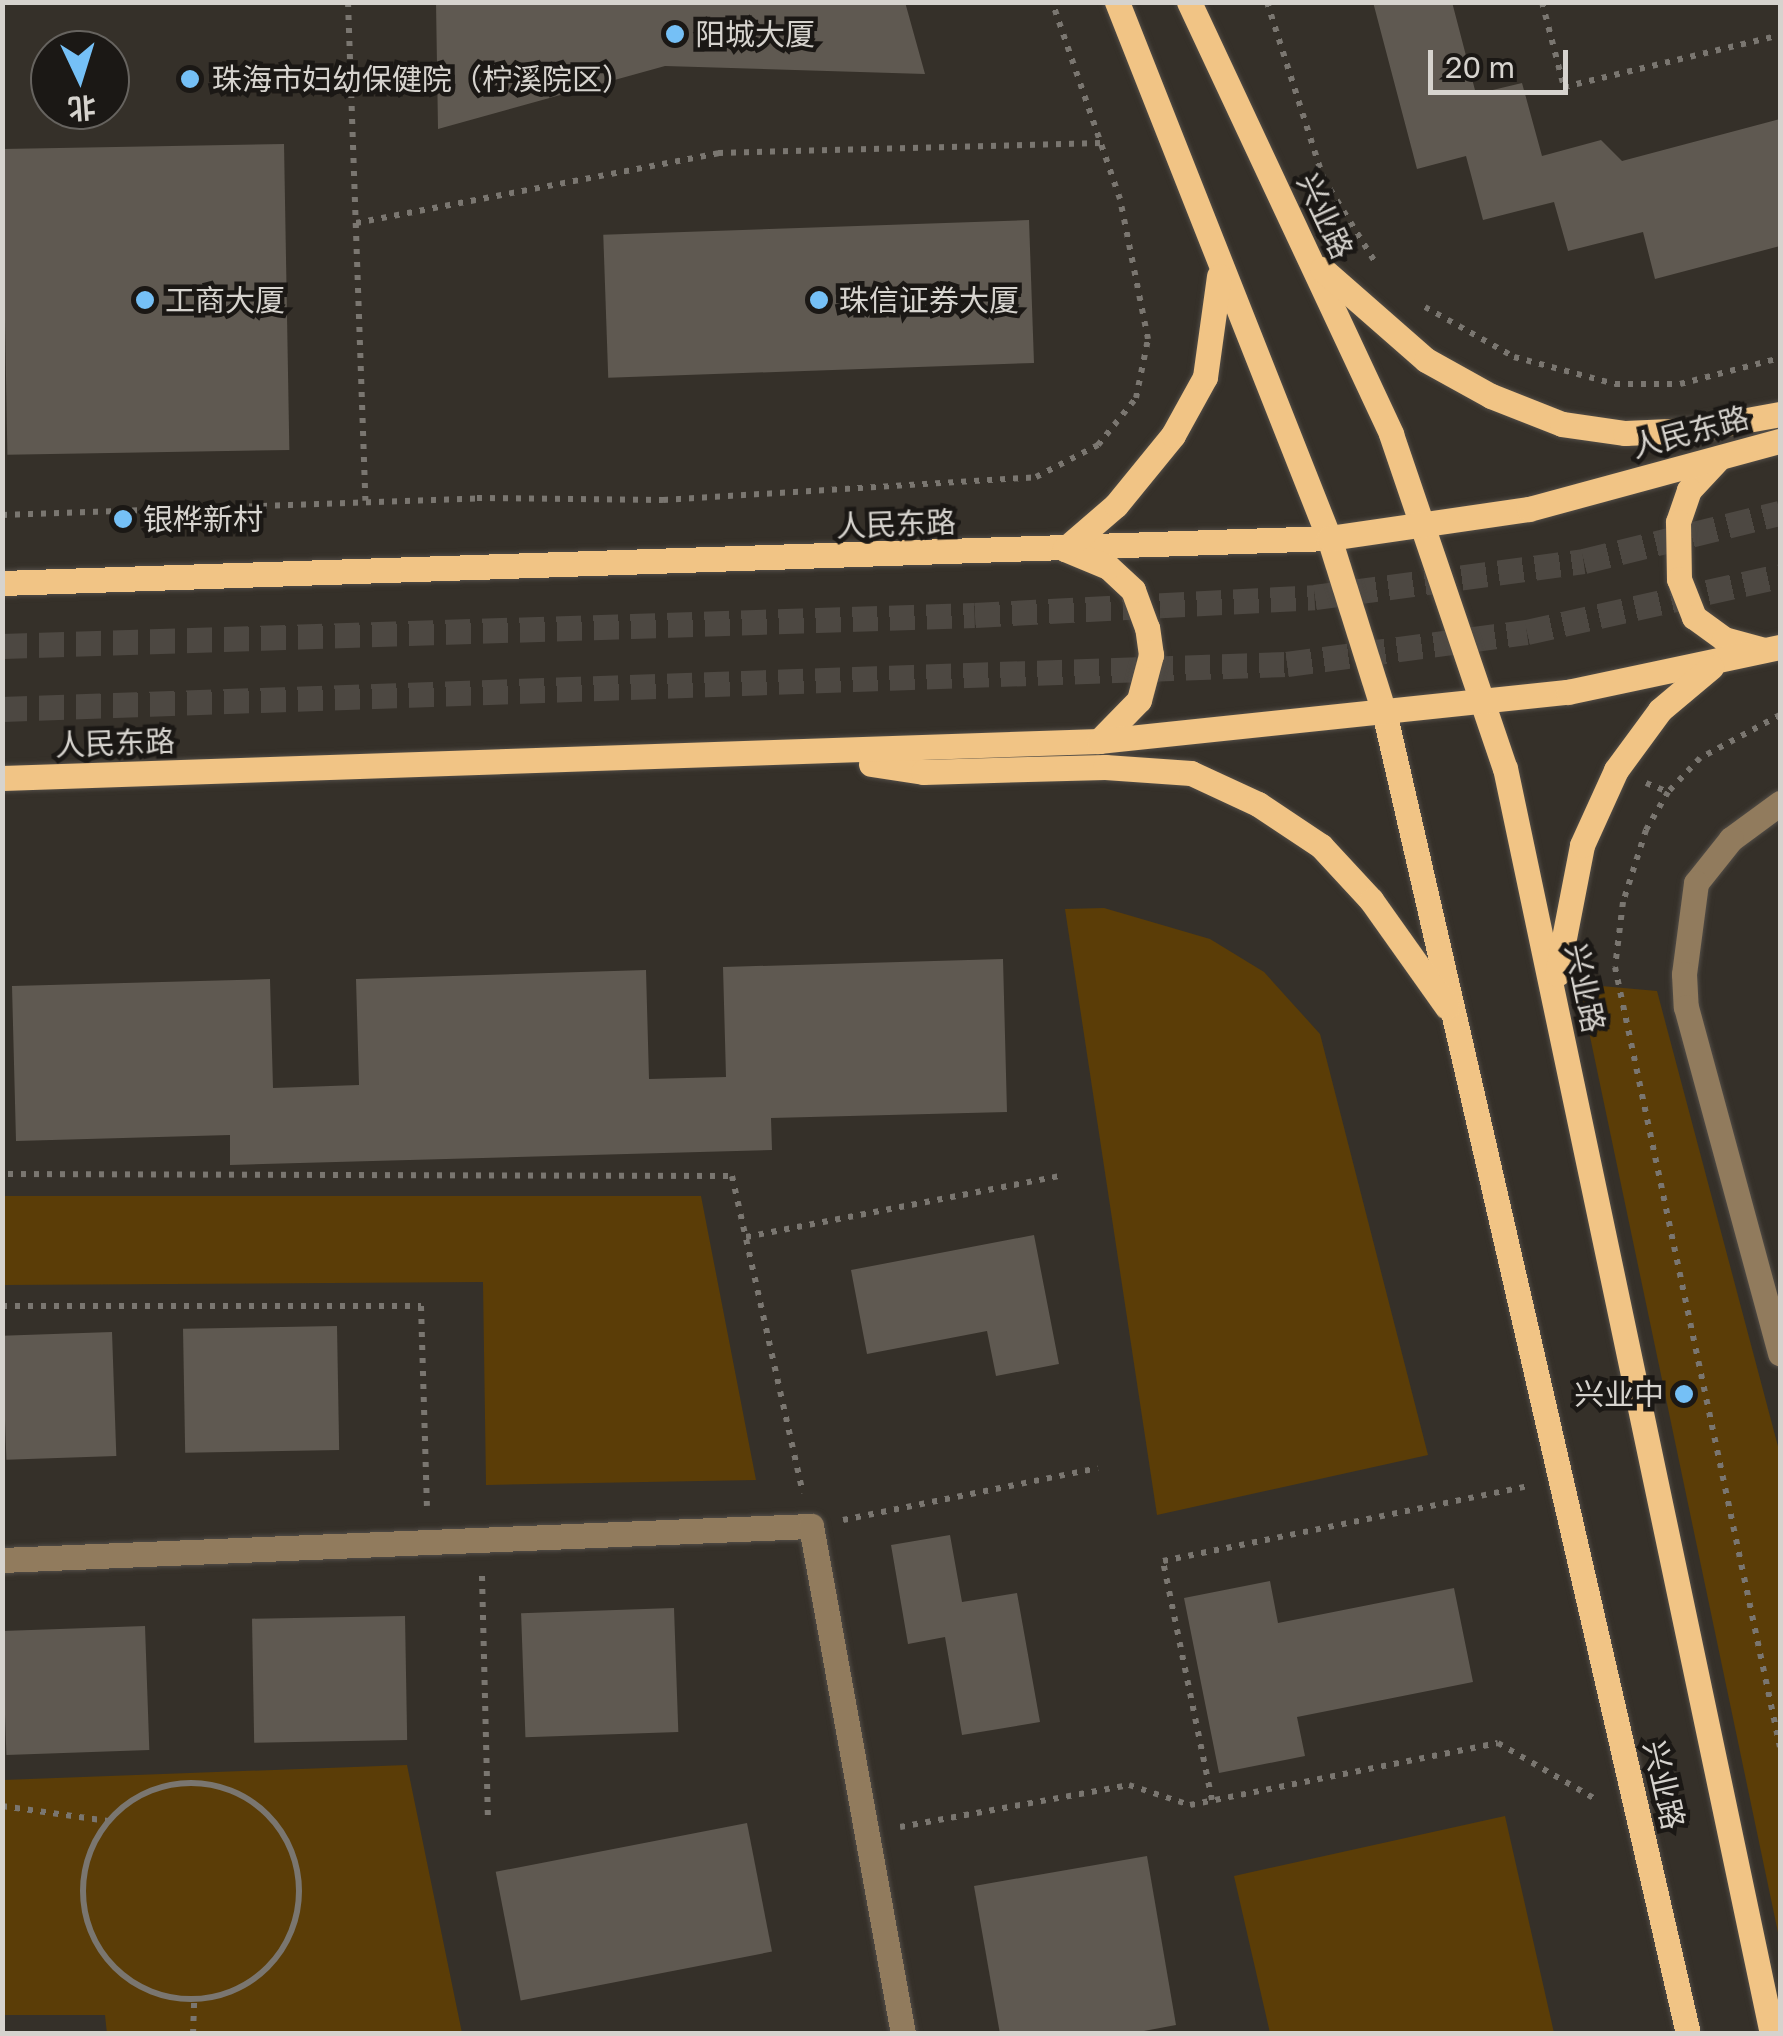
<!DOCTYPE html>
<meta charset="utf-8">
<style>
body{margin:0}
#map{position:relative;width:1783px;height:2036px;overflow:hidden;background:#353029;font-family:"Golos Text","Noto Sans SC",sans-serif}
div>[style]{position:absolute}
.green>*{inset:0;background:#5b3d07}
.building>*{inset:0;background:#5f5951;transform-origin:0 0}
.major-tunnel>*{height:25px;margin-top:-12.5px;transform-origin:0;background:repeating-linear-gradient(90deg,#4d4842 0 25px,transparent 0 37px)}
.path>*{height:6px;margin-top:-3px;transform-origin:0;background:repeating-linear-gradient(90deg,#7a7670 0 5px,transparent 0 13px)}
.path>.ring{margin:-3px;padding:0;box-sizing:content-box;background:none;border:6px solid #7a7670;border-radius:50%}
.roads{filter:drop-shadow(0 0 2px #524d47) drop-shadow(0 0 2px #524d47)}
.minor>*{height:25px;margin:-12.5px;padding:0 12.5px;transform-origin:12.5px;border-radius:12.5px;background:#917b5d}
.major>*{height:25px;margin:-12.5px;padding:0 12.5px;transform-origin:12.5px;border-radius:12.5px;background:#f1c485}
.dots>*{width:28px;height:28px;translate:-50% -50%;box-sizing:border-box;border:5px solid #1b1815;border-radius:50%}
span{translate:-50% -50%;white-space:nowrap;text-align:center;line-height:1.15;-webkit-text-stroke:9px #1b1815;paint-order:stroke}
.poi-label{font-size:30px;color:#d6d3ce}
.left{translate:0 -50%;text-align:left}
.right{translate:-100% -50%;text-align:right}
.street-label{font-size:30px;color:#d6d3ce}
.frame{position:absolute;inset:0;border:5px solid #d6d3ce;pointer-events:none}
.north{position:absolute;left:30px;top:30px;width:100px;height:100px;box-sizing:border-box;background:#1b1815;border:2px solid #66635f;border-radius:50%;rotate:176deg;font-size:28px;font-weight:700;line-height:40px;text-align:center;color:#d6d3ce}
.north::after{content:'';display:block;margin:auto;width:35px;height:45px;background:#75c0f6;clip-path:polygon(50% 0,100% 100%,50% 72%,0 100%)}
.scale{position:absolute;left:1428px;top:50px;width:140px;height:45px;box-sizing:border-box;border:5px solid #d6d3ce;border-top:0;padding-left:12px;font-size:30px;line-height:35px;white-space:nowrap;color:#d6d3ce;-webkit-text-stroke:8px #1b1815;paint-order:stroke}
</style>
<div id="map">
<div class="green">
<i style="clip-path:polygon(1104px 908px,1210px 939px,1264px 972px,1320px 1034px,1428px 1455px,1157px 1515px,1065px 909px)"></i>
<i style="clip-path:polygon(1579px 984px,1657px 991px,1780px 1454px,1780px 1942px)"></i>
<i style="clip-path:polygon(2px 1196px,701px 1196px,756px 1480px,486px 1485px,483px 1282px,3px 1285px)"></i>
<i style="clip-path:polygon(407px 1765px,462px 2033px,107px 2034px,105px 2015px,3px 2015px,3px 1780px)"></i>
<i style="clip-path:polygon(1505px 1816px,1554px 2033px,1270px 2033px,1234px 1876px)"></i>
</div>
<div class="building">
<i style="clip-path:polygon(436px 2px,905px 2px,925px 74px,665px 66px,438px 129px)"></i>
<i style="clip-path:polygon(1373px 2px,1452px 2px,1476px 94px,1522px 83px,1542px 156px,1601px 140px,1622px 161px,1780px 119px,1780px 246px,1655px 279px,1643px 232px,1568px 251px,1554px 202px,1483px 220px,1466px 156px,1417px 169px)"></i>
<i style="left:284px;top:144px;width:306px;height:282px;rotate:89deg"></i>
<i style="left:1029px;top:220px;width:143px;height:426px;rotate:88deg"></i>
<i style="clip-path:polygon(1003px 959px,1007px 1112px,771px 1118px,772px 1150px,230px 1165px,230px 1135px,16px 1141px,12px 986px,270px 979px,273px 1088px,359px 1085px,356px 979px,646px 970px,649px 1079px,726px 1077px,723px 967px)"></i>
<i style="clip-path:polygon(1034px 1235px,1059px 1364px,996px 1376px,987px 1331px,867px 1354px,851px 1270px)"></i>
<i style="left:337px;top:1326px;width:124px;height:154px;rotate:89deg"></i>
<i style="left:112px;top:1332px;width:124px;height:110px;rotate:88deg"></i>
<i style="clip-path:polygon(950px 1535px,962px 1602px,1017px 1593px,1040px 1722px,962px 1735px,945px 1637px,908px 1644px,891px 1545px)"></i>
<i style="clip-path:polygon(1270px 1581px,1278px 1623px,1454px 1588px,1473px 1682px,1297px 1717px,1305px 1756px,1219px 1773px,1184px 1598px)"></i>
<i style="left:674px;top:1608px;width:124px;height:153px;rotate:88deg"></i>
<i style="left:405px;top:1616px;width:124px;height:153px;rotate:89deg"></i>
<i style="left:145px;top:1626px;width:124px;height:143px;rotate:88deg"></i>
<i style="left:747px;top:1823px;width:131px;height:256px;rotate:79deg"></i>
<i style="clip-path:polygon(1147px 1856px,1176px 2025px,1128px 2034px,1000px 2034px,974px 1886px)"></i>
</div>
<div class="major-tunnel">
<i style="left:2px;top:646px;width:973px;rotate:-1.82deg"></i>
<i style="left:975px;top:615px;width:340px;rotate:-3deg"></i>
<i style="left:1315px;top:597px;width:271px;rotate:-7.6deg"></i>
<i style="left:1584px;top:561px;width:202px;rotate:-13.8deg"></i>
<i style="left:2px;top:709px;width:1286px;rotate:-2.01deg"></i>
<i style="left:1287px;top:664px;width:242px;rotate:-7.6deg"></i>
<i style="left:1527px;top:632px;width:259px;rotate:-12.5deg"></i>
</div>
<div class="path">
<i style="left:348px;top:2px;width:499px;rotate:88deg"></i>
<i style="left:1267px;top:2px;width:185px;rotate:72.3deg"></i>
<i style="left:1323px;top:178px;width:99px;rotate:58.2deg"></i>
<i style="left:1542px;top:2px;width:88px;rotate:75.5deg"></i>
<i style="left:1564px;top:87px;width:222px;rotate:-13.5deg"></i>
<i style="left:356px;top:223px;width:369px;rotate:-10.9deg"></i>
<i style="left:718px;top:153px;width:383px;rotate:-1.5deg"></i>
<i style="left:1425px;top:307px;width:102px;rotate:29.3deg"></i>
<i style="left:1514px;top:357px;width:105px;rotate:15deg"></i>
<i style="left:1615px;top:384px;width:65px"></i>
<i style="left:1680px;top:384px;width:103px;rotate:-14.6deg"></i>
<i style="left:2px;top:515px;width:475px;rotate:-2deg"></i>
<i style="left:477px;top:498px;width:186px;rotate:0.6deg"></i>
<i style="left:663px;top:500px;width:374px;rotate:-3.5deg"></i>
<i style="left:1036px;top:477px;width:70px;rotate:-27.3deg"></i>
<i style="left:1098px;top:445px;width:60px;rotate:-51deg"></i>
<i style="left:1136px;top:398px;width:60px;rotate:-78.5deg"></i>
<i style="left:1148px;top:339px;width:143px;rotate:-101.3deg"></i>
<i style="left:1120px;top:199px;width:208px;rotate:-109deg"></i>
<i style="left:1780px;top:715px;width:91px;rotate:151.7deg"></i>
<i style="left:1700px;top:758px;width:47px;rotate:133.3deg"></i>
<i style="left:1668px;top:792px;width:44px;rotate:120.1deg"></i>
<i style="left:1646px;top:830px;width:76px;rotate:107.7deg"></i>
<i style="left:1623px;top:902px;width:65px;rotate:97deg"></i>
<i style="left:1615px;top:967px;width:797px;rotate:78.06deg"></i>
<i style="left:1646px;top:783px;width:24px;rotate:22deg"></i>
<i style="left:8px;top:1174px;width:724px;rotate:0.16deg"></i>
<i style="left:732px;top:1176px;width:325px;rotate:77.4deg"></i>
<i style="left:746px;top:1237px;width:324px;rotate:-11deg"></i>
<i style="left:2px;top:1306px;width:419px"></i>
<i style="left:421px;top:1306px;width:200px;rotate:88.3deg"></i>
<i style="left:843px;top:1520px;width:260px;rotate:-11.5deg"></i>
<i style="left:482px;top:1576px;width:243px;rotate:88.6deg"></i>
<i class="ring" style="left:83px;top:1783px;width:210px;height:210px"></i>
<i style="left:1212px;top:1800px;width:244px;rotate:-101.6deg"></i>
<i style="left:1163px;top:1561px;width:374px;rotate:-11.6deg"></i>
<i style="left:2px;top:1806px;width:107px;rotate:8.1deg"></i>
<i style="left:900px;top:1827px;width:233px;rotate:-10.4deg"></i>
<i style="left:1129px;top:1785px;width:64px;rotate:18.2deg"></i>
<i style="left:1190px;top:1805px;width:314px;rotate:-11.4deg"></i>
<i style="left:1498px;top:1743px;width:116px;rotate:29.9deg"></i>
<i style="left:193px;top:2034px;width:34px;rotate:-88deg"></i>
</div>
<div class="roads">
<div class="minor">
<i style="left:1780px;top:803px;width:61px;rotate:143.7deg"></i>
<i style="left:1731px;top:839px;width:56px;rotate:128.5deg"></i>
<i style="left:1696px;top:883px;width:92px;rotate:97.5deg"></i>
<i style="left:1684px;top:974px;width:33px;rotate:87deg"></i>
<i style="left:1686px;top:1007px;width:359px;rotate:74.8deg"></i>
<i style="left:2px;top:1560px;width:810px;rotate:-2.41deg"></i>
<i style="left:811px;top:1526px;width:516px;rotate:79.73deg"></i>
</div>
<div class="major">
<i style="left:1117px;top:2px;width:576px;rotate:68.42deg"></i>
<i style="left:1329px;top:538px;width:187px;rotate:72.5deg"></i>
<i style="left:1385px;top:716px;width:1352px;rotate:77.05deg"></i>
<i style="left:1189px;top:2px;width:477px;rotate:64.9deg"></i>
<i style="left:1391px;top:434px;width:353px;rotate:71.2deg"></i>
<i style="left:1505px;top:768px;width:1294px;rotate:78.09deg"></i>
<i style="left:1322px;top:269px;width:138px;rotate:41.2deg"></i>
<i style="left:1426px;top:360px;width:74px;rotate:29deg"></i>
<i style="left:1491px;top:396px;width:76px;rotate:21.5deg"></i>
<i style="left:1562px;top:424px;width:64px;rotate:8.1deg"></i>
<i style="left:1625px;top:433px;width:67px;rotate:-2.6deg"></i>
<i style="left:1692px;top:430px;width:89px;rotate:-10.3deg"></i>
<i style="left:1719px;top:458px;width:44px;rotate:133.2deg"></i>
<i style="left:1689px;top:490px;width:34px;rotate:109deg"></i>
<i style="left:1678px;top:522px;width:57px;rotate:89deg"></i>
<i style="left:1679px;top:579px;width:41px;rotate:68.5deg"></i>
<i style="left:1694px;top:617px;width:37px;rotate:36deg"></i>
<i style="left:1724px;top:639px;width:41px;rotate:15.4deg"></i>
<i style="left:2px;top:583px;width:1328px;rotate:-1.94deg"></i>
<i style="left:1329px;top:538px;width:202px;rotate:-8.3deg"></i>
<i style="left:1529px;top:509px;width:260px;rotate:-15.2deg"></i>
<i style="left:1099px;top:741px;width:57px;rotate:-45.7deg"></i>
<i style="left:1139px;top:700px;width:47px;rotate:-75.1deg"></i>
<i style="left:1151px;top:655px;width:27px;rotate:-98deg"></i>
<i style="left:1147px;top:628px;width:40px;rotate:-110.2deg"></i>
<i style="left:1133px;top:590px;width:34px;rotate:-137deg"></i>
<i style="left:1108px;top:567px;width:47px;rotate:-157.3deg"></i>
<i style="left:1065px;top:549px;width:67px;rotate:-40.8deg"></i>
<i style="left:1116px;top:505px;width:90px;rotate:-50.8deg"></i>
<i style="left:1173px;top:435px;width:66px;rotate:-61.1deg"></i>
<i style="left:1205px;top:377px;width:102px;rotate:-82.1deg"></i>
<i style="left:871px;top:764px;width:53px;rotate:8.7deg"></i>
<i style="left:923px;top:772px;width:182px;rotate:-1.6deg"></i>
<i style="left:1105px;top:767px;width:86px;rotate:4deg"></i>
<i style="left:1191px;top:773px;width:74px;rotate:24.8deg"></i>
<i style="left:1258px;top:804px;width:76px;rotate:33.7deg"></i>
<i style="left:1321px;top:846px;width:74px;rotate:47.2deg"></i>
<i style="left:1371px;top:900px;width:131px;rotate:54.6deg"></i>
<i style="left:2px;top:778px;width:1098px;rotate:-1.93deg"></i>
<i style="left:1099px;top:741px;width:472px;rotate:-6deg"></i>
<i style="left:1568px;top:692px;width:217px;rotate:-12deg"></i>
<i style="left:1557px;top:974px;width:131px;rotate:-79deg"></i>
<i style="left:1582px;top:845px;width:82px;rotate:-65.6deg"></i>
<i style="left:1616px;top:770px;width:74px;rotate:-53.7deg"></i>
<i style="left:1660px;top:710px;width:67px;rotate:-40.1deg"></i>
</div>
</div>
<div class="dots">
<i style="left:675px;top:34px;background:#75c0f6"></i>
<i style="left:190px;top:79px;background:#75c0f6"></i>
<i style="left:145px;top:300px;background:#75c0f6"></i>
<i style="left:819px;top:300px;background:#75c0f6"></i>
<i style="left:123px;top:519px;background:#75c0f6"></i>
<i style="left:1684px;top:1394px;background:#75c0f6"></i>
</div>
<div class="poi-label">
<span class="left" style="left:695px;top:34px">阳城大厦</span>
<span class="left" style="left:212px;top:79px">珠海市妇幼保健院（柠溪院区）</span>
<span class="left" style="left:165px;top:300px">工商大厦</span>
<span class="left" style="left:839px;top:300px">珠信证券大厦</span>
<span class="left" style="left:143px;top:519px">银桦新村</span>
<span class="right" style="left:1664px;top:1394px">兴业中</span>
</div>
<div class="street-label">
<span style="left:1325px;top:216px;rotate:65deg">兴业路</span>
<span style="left:1690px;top:432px;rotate:-15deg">人民东路</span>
<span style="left:896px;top:524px;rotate:-2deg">人民东路</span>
<span style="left:115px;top:743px;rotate:-2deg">人民东路</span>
<span style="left:1585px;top:988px;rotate:78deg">兴业路</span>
<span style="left:1664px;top:1785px;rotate:77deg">兴业路</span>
</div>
<div class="frame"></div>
<div class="north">北</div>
<div class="scale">20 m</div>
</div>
